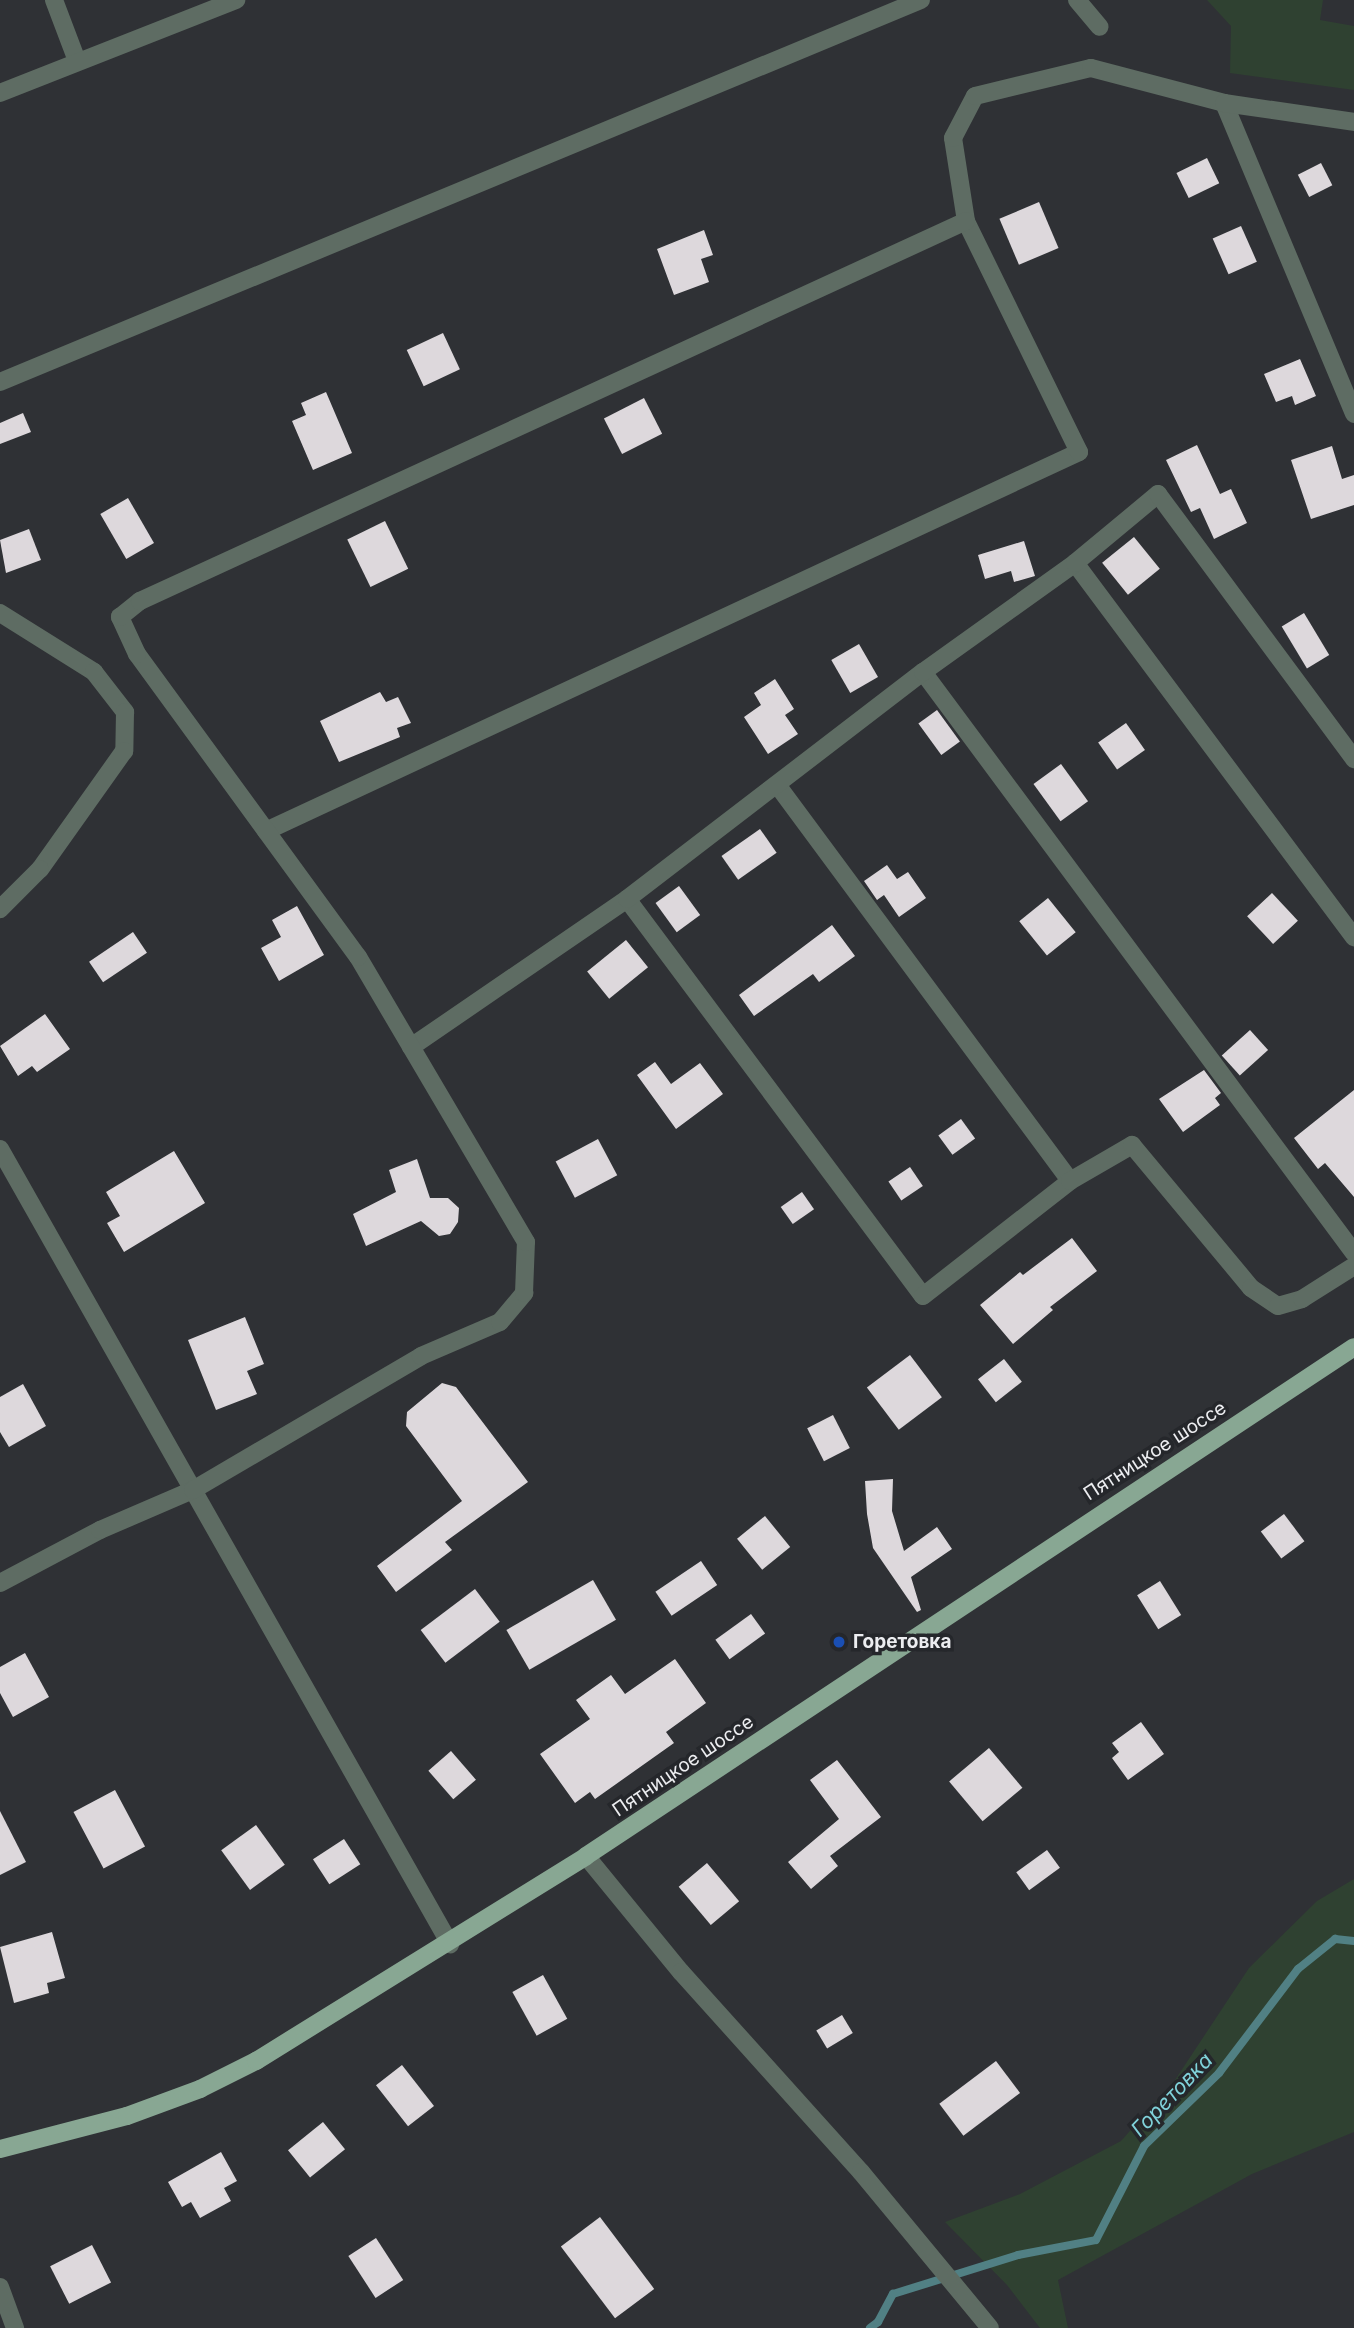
<!DOCTYPE html>
<meta charset="utf-8">
<style>
body{margin:0}
#map{position:relative;width:1354px;height:2328px;overflow:hidden;background:#2f3135;font-family:Inter,sans-serif}
div>[style]{position:absolute}
.green>*{inset:0;background:#2f4131}
.stream>*{height:8px;margin:-4px;padding:0 4px;transform-origin:4px;border-radius:4px;background:#518084}
.building>*{inset:0;background:#ddd8dc;transform-origin:0 0}
.minor>*{height:18px;margin:-9px;padding:0 9px;transform-origin:9px;border-radius:9px;background:#5e6c63}
.major>*{height:18px;margin:-9px;padding:0 9px;transform-origin:9px;border-radius:9px;background:#88a793}
.dots>*{width:19px;height:19px;translate:-50% -50%;box-sizing:border-box;border:4px solid #25272b;border-radius:50%}
span{translate:-50% -50%;white-space:nowrap;text-align:center;line-height:1.15;-webkit-text-stroke:7px #25272b;paint-order:stroke}
.street-label{font-size:19px;color:#ecedf0}
.poi-label{font-size:19px;color:#ecedf0;font-weight:700}
.left{translate:0 -50%;text-align:left}
.water-label{font-size:21px;color:#80d2da;font-style:italic}
</style>
<div id="map">
<div class="green">
<i style="clip-path:polygon(1207px 0,1323px 0,1320px 20px,1354px 26px,1354px 90px,1230px 73px,1231px 26px)"></i>
<i style="clip-path:polygon(1354px 1879px,1354px 2132px,1252px 2174px,1058px 2280px,1068px 2328px,1040px 2328px,1007px 2285px,945px 2222px,1020px 2194px,1121px 2141px,1175px 2080px,1249px 1968px,1317px 1901px)"></i>
</div>
<div class="stream">
<i style="left:870px;top:2328px;width:10px;rotate:-37deg"></i>
<i style="left:878px;top:2322px;width:32px;rotate:-62deg"></i>
<i style="left:893px;top:2294px;width:131px;rotate:-17.3deg"></i>
<i style="left:1018px;top:2255px;width:79px;rotate:-10.9deg"></i>
<i style="left:1096px;top:2240px;width:106px;rotate:-62.9deg"></i>
<i style="left:1144px;top:2146px;width:105px;rotate:-44.2deg"></i>
<i style="left:1219px;top:2073px;width:131px;rotate:-52.8deg"></i>
<i style="left:1298px;top:1969px;width:48px;rotate:-39deg"></i>
<i style="left:1335px;top:1939px;width:19px;rotate:6deg"></i>
</div>
<div class="building">
<i style="left:1207px;top:158px;width:28px;height:34px;rotate:64deg"></i>
<i style="left:1321px;top:163px;width:25px;height:26px;rotate:63deg"></i>
<i style="left:1039px;top:202px;width:50px;height:43px;rotate:67deg"></i>
<i style="left:1241px;top:226px;width:39px;height:31px;rotate:66deg"></i>
<i style="clip-path:polygon(704px 230px,713px 255px,701px 259px,709px 282px,674px 295px,657px 249px)"></i>
<i style="left:443px;top:333px;width:40px;height:40px;rotate:65deg"></i>
<i style="clip-path:polygon(1300px 359px,1316px 396px,1295px 405px,1292px 396px,1276px 402px,1264px 374px)"></i>
<i style="clip-path:polygon(326px 392px,352px 453px,313px 470px,292px 421px,306px 415px,301px 403px)"></i>
<i style="left:644px;top:398px;width:40px;height:45px;rotate:63deg"></i>
<i style="clip-path:polygon(23px 413px,31px 432px,0 444px,0 423px)"></i>
<i style="clip-path:polygon(1197px 445px,1220px 494px,1231px 489px,1247px 523px,1214px 539px,1200px 508px,1191px 512px,1166px 460px)"></i>
<i style="clip-path:polygon(1332px 446px,1342px 479px,1354px 475px,1354px 505px,1311px 519px,1291px 460px)"></i>
<i style="left:128px;top:498px;width:52px;height:32px;rotate:60deg"></i>
<i style="left:385px;top:521px;width:53px;height:42px;rotate:64deg"></i>
<i style="clip-path:polygon(29px 529px,41px 560px,6px 573px,0 540px)"></i>
<i style="left:1134px;top:537px;width:41px;height:41px;rotate:51deg"></i>
<i style="clip-path:polygon(1024px 541px,1035px 576px,1014px 582px,1011px 571px,985px 579px,978px 555px)"></i>
<i style="left:1304px;top:613px;width:49px;height:26px;rotate:59deg"></i>
<i style="left:859px;top:644px;width:38px;height:32px;rotate:60deg"></i>
<i style="clip-path:polygon(775px 679px,794px 709px,785px 715px,798px 734px,768px 754px,744px 717px,761px 705px,754px 693px)"></i>
<i style="clip-path:polygon(380px 692px,386px 702px,398px 697px,411px 723px,397px 728px,400px 737px,339px 762px,320px 721px)"></i>
<i style="left:937px;top:710px;width:39px;height:23px;rotate:54deg"></i>
<i style="left:1126px;top:723px;width:33px;height:34px;rotate:55deg"></i>
<i style="left:1061px;top:764px;width:46px;height:34px;rotate:54deg"></i>
<i style="left:760px;top:829px;width:29px;height:47px;rotate:55deg"></i>
<i style="clip-path:polygon(887px 865px,897px 879px,908px 872px,926px 898px,899px 917px,884px 895px,877px 900px,864px 881px)"></i>
<i style="left:679px;top:886px;width:36px;height:29px;rotate:54deg"></i>
<i style="left:1272px;top:893px;width:38px;height:34px;rotate:47deg"></i>
<i style="left:1048px;top:898px;width:44px;height:37px;rotate:51deg"></i>
<i style="clip-path:polygon(297px 906px,324px 955px,279px 981px,261px 948px,281px 937px,272px 920px)"></i>
<i style="clip-path:polygon(832px 925px,855px 956px,819px 982px,813px 974px,754px 1016px,739px 995px)"></i>
<i style="left:133px;top:932px;width:25px;height:53px;rotate:56deg"></i>
<i style="left:626px;top:940px;width:35px;height:50px;rotate:51deg"></i>
<i style="clip-path:polygon(45px 1014px,70px 1049px,37px 1072px,32px 1066px,18px 1076px,0 1046px)"></i>
<i style="left:1250px;top:1030px;width:27px;height:38px;rotate:48deg"></i>
<i style="clip-path:polygon(655px 1062px,671px 1084px,700px 1063px,723px 1094px,676px 1129px,637px 1075px)"></i>
<i style="clip-path:polygon(1204px 1070px,1221px 1093px,1215px 1098px,1220px 1105px,1183px 1132px,1159px 1099px)"></i>
<i style="clip-path:polygon(1354px 1090px,1354px 1197px,1325px 1163px,1318px 1169px,1294px 1138px)"></i>
<i style="left:961px;top:1119px;width:24px;height:28px;rotate:54deg"></i>
<i style="left:598px;top:1139px;width:41px;height:48px;rotate:62deg"></i>
<i style="clip-path:polygon(174px 1151px,205px 1203px,124px 1252px,107px 1223px,120px 1216px,106px 1192px)"></i>
<i style="clip-path:polygon(417px 1159px,430px 1198px,448px 1198px,459px 1208px,458px 1222px,450px 1234px,439px 1236px,421px 1221px,366px 1246px,353px 1214px,396px 1192px,389px 1170px)"></i>
<i style="left:910px;top:1167px;width:23px;height:26px;rotate:56deg"></i>
<i style="left:802px;top:1192px;width:21px;height:26px;rotate:55deg"></i>
<i style="clip-path:polygon(1072px 1238px,1097px 1271px,1050px 1307px,1053px 1310px,1013px 1344px,980px 1305px,1020px 1272px,1023px 1275px)"></i>
<i style="clip-path:polygon(245px 1317px,264px 1364px,247px 1371px,257px 1394px,216px 1410px,188px 1340px)"></i>
<i style="left:910px;top:1355px;width:53px;height:54px;rotate:53deg"></i>
<i style="left:1004px;top:1359px;width:29px;height:33px;rotate:52deg"></i>
<i style="clip-path:polygon(442px 1383px,456px 1387px,528px 1482px,445px 1542px,452px 1550px,396px 1592px,377px 1566px,462px 1501px,406px 1426px,407px 1412px)"></i>
<i style="clip-path:polygon(23px 1384px,46px 1426px,9px 1447px,0 1432px,0 1397px)"></i>
<i style="left:833px;top:1415px;width:37px;height:29px;rotate:63deg"></i>
<i style="clip-path:polygon(893px 1479px,892px 1511px,904px 1551px,937px 1527px,952px 1549px,911px 1577px,921px 1610px,917px 1612px,873px 1548px,867px 1514px,865px 1481px)"></i>
<i style="left:1284px;top:1514px;width:34px;height:29px;rotate:53deg"></i>
<i style="left:765px;top:1516px;width:40px;height:36px;rotate:51deg"></i>
<i style="left:701px;top:1561px;width:29px;height:55px;rotate:56deg"></i>
<i style="left:593px;top:1580px;width:46px;height:100px;rotate:60deg"></i>
<i style="left:1160px;top:1581px;width:40px;height:27px;rotate:58deg"></i>
<i style="left:475px;top:1589px;width:41px;height:68px;rotate:53deg"></i>
<i style="left:751px;top:1614px;width:24px;height:44px;rotate:54deg"></i>
<i style="clip-path:polygon(25px 1653px,49px 1697px,13px 1717px,0 1693px,0 1667px)"></i>
<i style="clip-path:polygon(675px 1659px,706px 1703px,666px 1732px,674px 1743px,595px 1799px,590px 1792px,575px 1803px,540px 1754px,590px 1719px,576px 1700px,611px 1675px,625px 1694px)"></i>
<i style="clip-path:polygon(1141px 1722px,1164px 1754px,1128px 1780px,1112px 1758px,1119px 1752px,1112px 1743px)"></i>
<i style="left:989px;top:1748px;width:52px;height:52px;rotate:50deg"></i>
<i style="left:451px;top:1751px;width:38px;height:30px;rotate:49deg"></i>
<i style="clip-path:polygon(837px 1760px,881px 1817px,830px 1856px,838px 1866px,811px 1889px,788px 1862px,839px 1819px,810px 1780px)"></i>
<i style="left:115px;top:1790px;width:64px;height:47px;rotate:62deg"></i>
<i style="clip-path:polygon(0 1811px,26px 1862px,0 1875px)"></i>
<i style="left:256px;top:1825px;width:49px;height:43px;rotate:54deg"></i>
<i style="left:344px;top:1839px;width:30px;height:37px;rotate:57deg"></i>
<i style="left:1047px;top:1850px;width:22px;height:38px;rotate:54deg"></i>
<i style="left:707px;top:1863px;width:50px;height:37px;rotate:50deg"></i>
<i style="clip-path:polygon(52px 1932px,65px 1978px,47px 1983px,49px 1993px,14px 2003px,0 1947px)"></i>
<i style="left:543px;top:1975px;width:50px;height:35px;rotate:61deg"></i>
<i style="left:842px;top:2015px;width:21px;height:30px;rotate:59deg"></i>
<i style="left:996px;top:2061px;width:40px;height:71px;rotate:53deg"></i>
<i style="left:402px;top:2065px;width:52px;height:33px;rotate:52deg"></i>
<i style="left:323px;top:2122px;width:35px;height:45px;rotate:51deg"></i>
<i style="clip-path:polygon(221px 2152px,237px 2181px,224px 2188px,231px 2201px,200px 2218px,191px 2202px,182px 2207px,168px 2182px)"></i>
<i style="left:600px;top:2217px;width:90px;height:49px;rotate:53deg"></i>
<i style="left:376px;top:2238px;width:50px;height:33px;rotate:57deg"></i>
<i style="left:92px;top:2245px;width:42px;height:47px;rotate:63deg"></i>
</div>
<div class="minor">
<i style="left:54px;top:0;width:65px;rotate:69.3deg"></i>
<i style="left:1077px;top:0;width:35px;rotate:50deg"></i>
<i style="left:0;top:93px;width:254px;rotate:-21.5deg"></i>
<i style="left:1224px;top:103px;width:337px;rotate:67.3deg"></i>
<i style="left:0;top:382px;width:997px;rotate:-22.53deg"></i>
<i style="left:1075px;top:563px;width:467px;rotate:53.3deg"></i>
<i style="left:0;top:613px;width:111px;rotate:32.1deg"></i>
<i style="left:94px;top:672px;width:51px;rotate:52.2deg"></i>
<i style="left:125px;top:712px;width:39px;rotate:91deg"></i>
<i style="left:124px;top:751px;width:145px;rotate:125.4deg"></i>
<i style="left:40px;top:869px;width:57px;rotate:135deg"></i>
<i style="left:923px;top:672px;width:723px;rotate:53.43deg"></i>
<i style="left:778px;top:786px;width:491px;rotate:53.5deg"></i>
<i style="left:266px;top:831px;width:897px;rotate:-24.99deg"></i>
<i style="left:1079px;top:452px;width:257px;rotate:-116.1deg"></i>
<i style="left:966px;top:221px;width:84px;rotate:-98.9deg"></i>
<i style="left:953px;top:138px;width:47px;rotate:-62.4deg"></i>
<i style="left:975px;top:96px;width:119px;rotate:-13.6deg"></i>
<i style="left:1091px;top:68px;width:138px;rotate:14.7deg"></i>
<i style="left:1224px;top:103px;width:131px;rotate:8.3deg"></i>
<i style="left:627px;top:899px;width:495px;rotate:53.3deg"></i>
<i style="left:923px;top:1296px;width:187px;rotate:-38deg"></i>
<i style="left:1070px;top:1181px;width:72px;rotate:-30.1deg"></i>
<i style="left:1132px;top:1145px;width:186px;rotate:50.2deg"></i>
<i style="left:1251px;top:1288px;width:32px;rotate:34deg"></i>
<i style="left:1278px;top:1306px;width:25px;rotate:-16deg"></i>
<i style="left:1302px;top:1299px;width:62px;rotate:-32.4deg"></i>
<i style="left:411px;top:1047px;width:262px;rotate:-34.4deg"></i>
<i style="left:627px;top:899px;width:373px;rotate:-37.5deg"></i>
<i style="left:923px;top:672px;width:187px;rotate:-35.6deg"></i>
<i style="left:1075px;top:563px;width:108px;rotate:-39.7deg"></i>
<i style="left:1158px;top:494px;width:330px;rotate:53.5deg"></i>
<i style="left:0;top:1149px;width:914px;rotate:60.49deg"></i>
<i style="left:0;top:1583px;width:113px;rotate:-27.9deg"></i>
<i style="left:100px;top:1530px;width:101px;rotate:-23.3deg"></i>
<i style="left:193px;top:1490px;width:264px;rotate:-30.4deg"></i>
<i style="left:421px;top:1356px;width:86px;rotate:-23.3deg"></i>
<i style="left:500px;top:1322px;width:38px;rotate:-50deg"></i>
<i style="left:524px;top:1293px;width:51px;rotate:-87.8deg"></i>
<i style="left:526px;top:1242px;width:331px;rotate:-120.5deg"></i>
<i style="left:358px;top:957px;width:375px;rotate:-126.1deg"></i>
<i style="left:137px;top:654px;width:41px;rotate:-114.7deg"></i>
<i style="left:120px;top:617px;width:26px;rotate:-39deg"></i>
<i style="left:140px;top:601px;width:909px;rotate:-24.7deg"></i>
<i style="left:586px;top:1856px;width:150px;rotate:50.7deg"></i>
<i style="left:681px;top:1972px;width:269px;rotate:48deg"></i>
<i style="left:861px;top:2172px;width:202px;rotate:50.4deg"></i>
<i style="left:0;top:2287px;width:44px;rotate:69.9deg"></i>
</div>
<div class="major">
<i style="left:0;top:2149px;width:131px;rotate:-14.6deg"></i>
<i style="left:127px;top:2116px;width:78px;rotate:-20.3deg"></i>
<i style="left:200px;top:2089px;width:63px;rotate:-26.6deg"></i>
<i style="left:256px;top:2061px;width:388px;rotate:-31.8deg"></i>
<i style="left:586px;top:1856px;width:921px;rotate:-33.53deg"></i>
</div>
<div class="dots">
<i style="left:839px;top:1642px;background:#1a4fb4"></i>
</div>
<div class="street-label">
<span style="left:1155px;top:1451px;rotate:-33deg">Пятницкое шоссе</span>
<span style="left:683px;top:1766px;rotate:-34deg">Пятницкое шоссе</span>
</div>
<div class="poi-label">
<span class="left" style="left:853px;top:1642px">Горетовка</span>
</div>
<div class="water-label">
<span style="left:1172px;top:2095px;rotate:-46deg">Горетовка</span>
</div>
</div>
